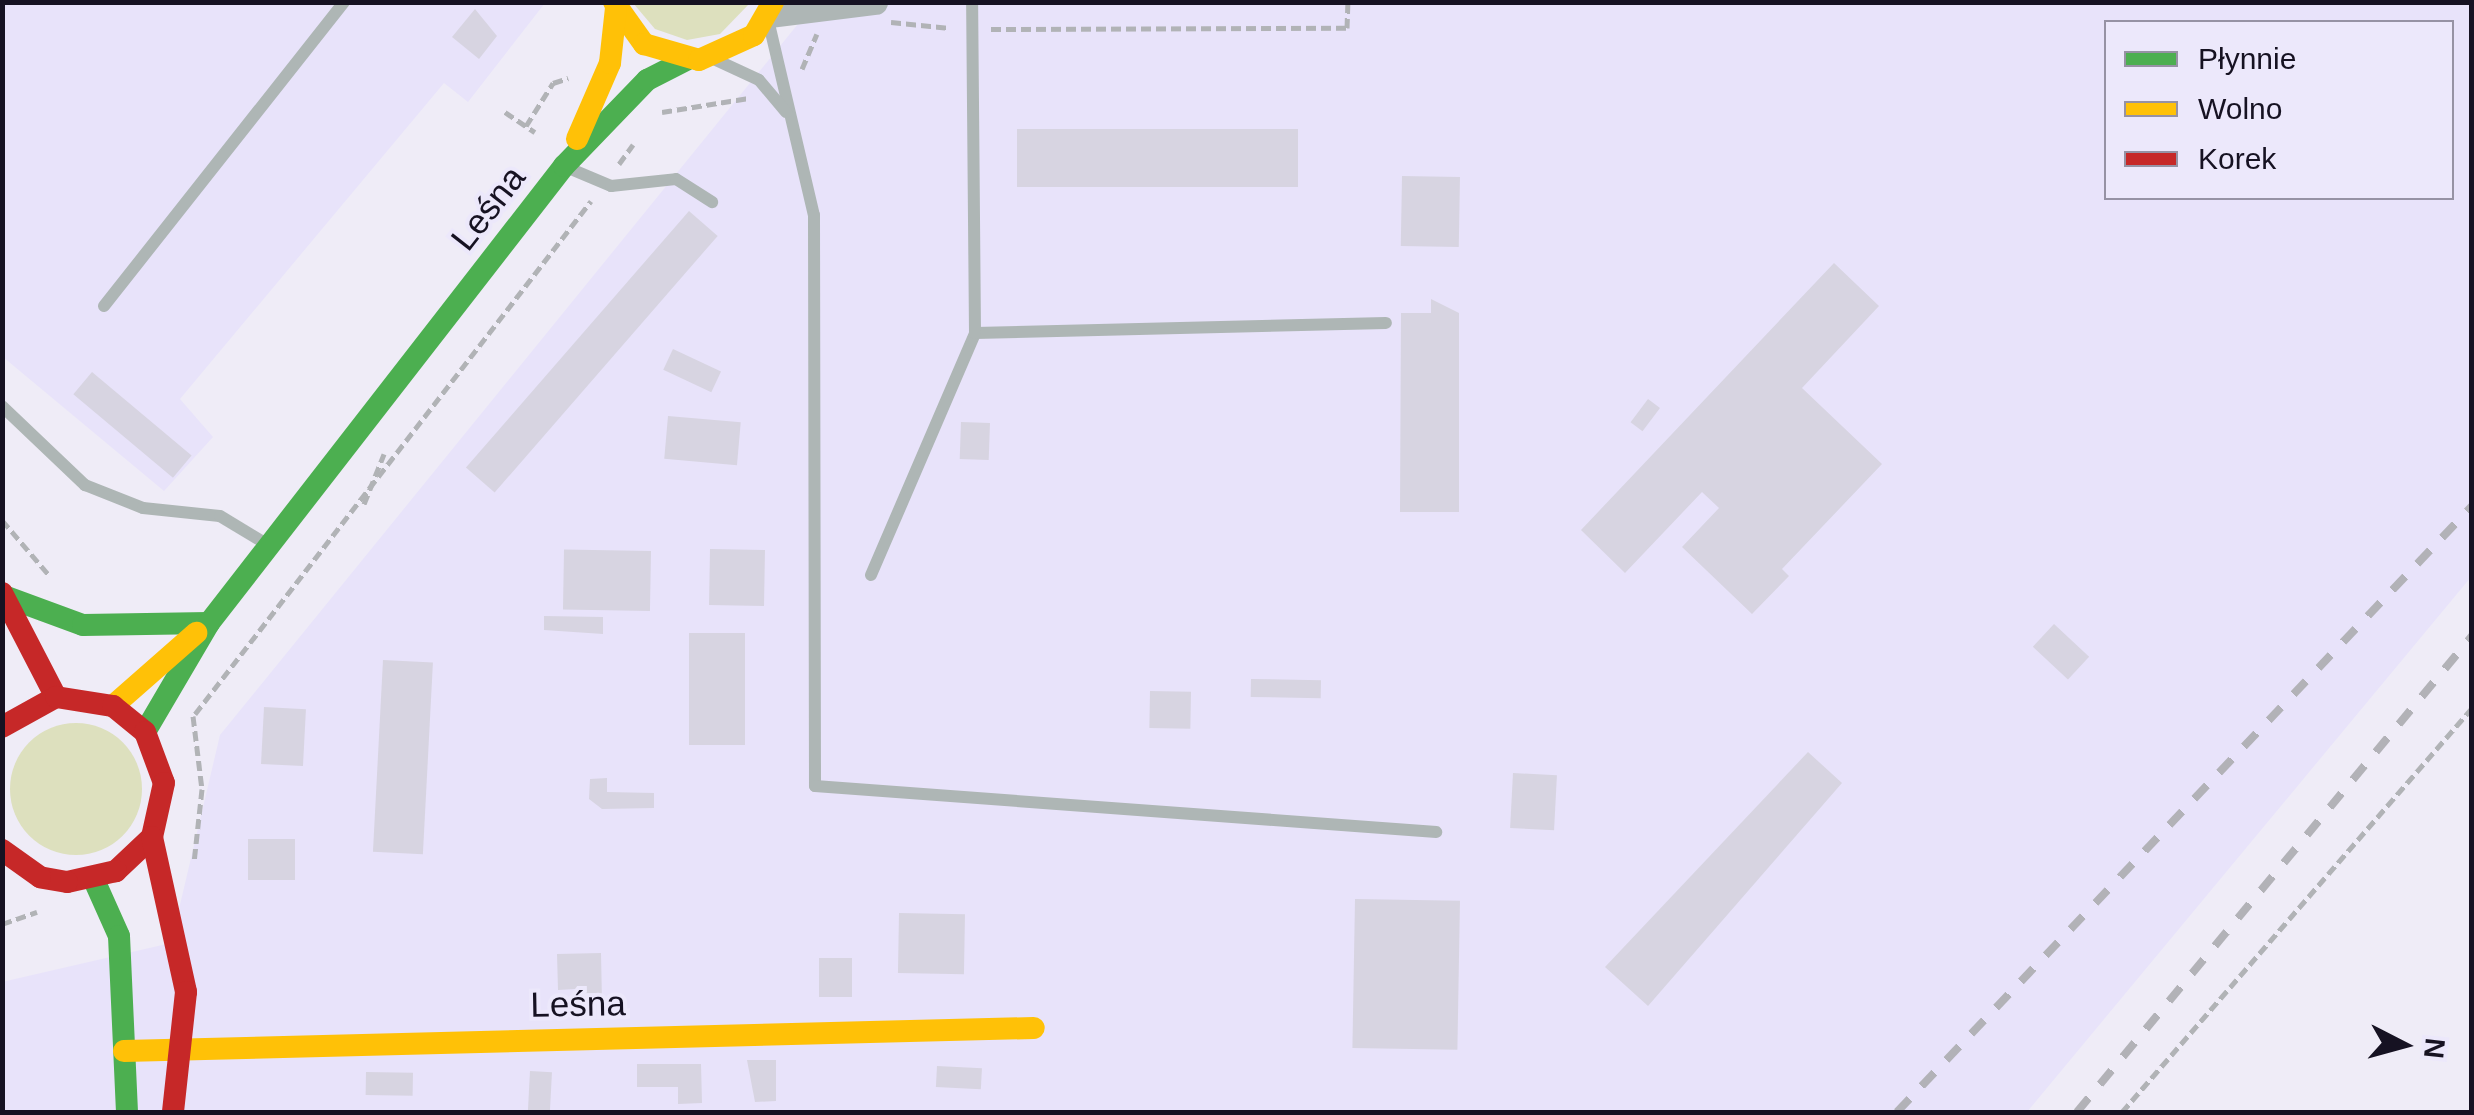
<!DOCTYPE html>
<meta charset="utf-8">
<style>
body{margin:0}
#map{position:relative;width:2474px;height:1115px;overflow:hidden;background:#efecf7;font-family:Arial,sans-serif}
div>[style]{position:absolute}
.built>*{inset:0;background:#e8e3fa}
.green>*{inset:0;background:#dde0be}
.round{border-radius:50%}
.building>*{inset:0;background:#d7d4e1;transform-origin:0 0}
.path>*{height:5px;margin-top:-2.5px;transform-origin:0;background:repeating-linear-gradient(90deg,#b1b3b6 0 10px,transparent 0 15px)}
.lane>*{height:12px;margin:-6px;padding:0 6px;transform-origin:6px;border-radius:6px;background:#aeb6b5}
.street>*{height:25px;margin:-12.5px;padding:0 12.5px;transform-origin:12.5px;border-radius:12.5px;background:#aeb6b5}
.fast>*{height:22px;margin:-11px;padding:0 11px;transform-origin:11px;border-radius:11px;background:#4caf50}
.slow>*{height:22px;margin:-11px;padding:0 11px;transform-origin:11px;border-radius:11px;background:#ffc107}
.jam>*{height:22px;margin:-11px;padding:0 11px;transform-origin:11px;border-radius:11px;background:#c62828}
.rail>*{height:8px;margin-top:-4px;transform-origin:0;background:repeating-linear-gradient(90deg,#b2b2b7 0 18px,transparent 0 36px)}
span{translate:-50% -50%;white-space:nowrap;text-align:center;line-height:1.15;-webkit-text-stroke:8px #ece8fb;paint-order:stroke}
.street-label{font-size:35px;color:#161222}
.frame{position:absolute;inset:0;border:5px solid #161222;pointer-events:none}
.legend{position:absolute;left:2104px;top:20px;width:350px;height:180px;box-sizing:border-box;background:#ece8fb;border:2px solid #9692a4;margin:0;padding:12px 18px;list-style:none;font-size:30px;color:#161222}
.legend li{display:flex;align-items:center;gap:20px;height:50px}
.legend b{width:50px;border:2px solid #9692a4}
.north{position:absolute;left:2354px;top:995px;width:100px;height:100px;-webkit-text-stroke:8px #ece8fb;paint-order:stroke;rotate:96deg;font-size:28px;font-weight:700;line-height:40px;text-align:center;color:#161222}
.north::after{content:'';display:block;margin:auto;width:35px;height:45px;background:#161222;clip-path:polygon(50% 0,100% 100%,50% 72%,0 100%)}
</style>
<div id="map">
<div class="built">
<i style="clip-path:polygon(2px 3px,545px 3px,468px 102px,444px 83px,180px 399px,213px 437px,164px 491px,3px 357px)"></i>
<i style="clip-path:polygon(evenodd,815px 3px,2471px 3px,2471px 577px,2027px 1112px,3px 1112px,2px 982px,171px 943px,220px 735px,815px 3px,2106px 22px,2452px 22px,2452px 198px,2106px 198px,2106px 22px)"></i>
</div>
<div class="green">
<i style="clip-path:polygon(633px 3px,750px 3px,720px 34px,687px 40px,655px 29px)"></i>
<i class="round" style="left:10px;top:723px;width:132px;height:132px"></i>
</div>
<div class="building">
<i style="clip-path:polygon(475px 9px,497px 36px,479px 59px,452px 37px)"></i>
<i style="left:1017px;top:129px;width:281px;height:58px"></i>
<i style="left:1402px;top:176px;width:58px;height:70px;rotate:1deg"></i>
<i style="left:689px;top:211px;width:38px;height:340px;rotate:41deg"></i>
<i style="clip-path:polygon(1834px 263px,1879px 306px,1802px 388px,1882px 464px,1782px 569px,1789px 576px,1752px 614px,1682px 547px,1719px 508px,1702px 492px,1625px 573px,1581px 530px)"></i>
<i style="clip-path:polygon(1431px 299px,1459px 313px,1459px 512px,1400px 512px,1401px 313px,1431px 313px)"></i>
<i style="left:673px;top:349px;width:53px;height:23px;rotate:25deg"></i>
<i style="left:92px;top:372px;width:130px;height:29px;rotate:40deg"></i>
<i style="left:1648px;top:399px;width:15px;height:29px;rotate:37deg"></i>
<i style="left:668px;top:416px;width:73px;height:43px;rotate:5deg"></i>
<i style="left:961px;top:422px;width:29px;height:37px;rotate:2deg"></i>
<i style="left:710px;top:549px;width:55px;height:56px;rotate:1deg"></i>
<i style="left:651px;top:551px;width:60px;height:87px;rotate:91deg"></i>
<i style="clip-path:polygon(544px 616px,603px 617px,603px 634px,544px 630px)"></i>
<i style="left:2054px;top:624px;width:48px;height:31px;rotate:43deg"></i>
<i style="left:689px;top:633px;width:56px;height:112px"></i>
<i style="left:383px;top:660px;width:50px;height:192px;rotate:3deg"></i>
<i style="left:1251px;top:679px;width:70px;height:18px;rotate:1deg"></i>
<i style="left:1150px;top:691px;width:41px;height:37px;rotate:1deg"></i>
<i style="left:264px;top:707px;width:42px;height:57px;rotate:3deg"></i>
<i style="clip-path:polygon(1808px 752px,1842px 783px,1648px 1006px,1605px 967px)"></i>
<i style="left:1513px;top:773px;width:44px;height:55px;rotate:3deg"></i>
<i style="clip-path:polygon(607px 778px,607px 792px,654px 793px,654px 808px,602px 809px,589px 799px,590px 779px)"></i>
<i style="left:248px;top:839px;width:47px;height:41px"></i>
<i style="left:1355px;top:899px;width:105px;height:149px;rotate:1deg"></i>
<i style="left:899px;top:913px;width:66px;height:60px;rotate:1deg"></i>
<i style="clip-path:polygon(601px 953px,602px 1002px,575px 1002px,575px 989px,558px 990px,557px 954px)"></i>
<i style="left:819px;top:958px;width:33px;height:39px"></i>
<i style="clip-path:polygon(747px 1060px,776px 1060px,776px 1101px,755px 1102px)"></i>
<i style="clip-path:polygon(637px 1064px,701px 1064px,702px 1103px,678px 1104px,678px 1087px,637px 1087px)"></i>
<i style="left:937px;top:1066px;width:45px;height:21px;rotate:3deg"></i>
<i style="left:530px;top:1071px;width:22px;height:40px;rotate:3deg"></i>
<i style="left:366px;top:1072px;width:47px;height:23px;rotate:1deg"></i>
</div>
<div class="path">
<i style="left:891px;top:22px;width:59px;rotate:5.8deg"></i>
<i style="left:991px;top:29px;width:356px;rotate:-0.2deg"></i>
<i style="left:1347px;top:28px;width:26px;rotate:-88deg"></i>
<i style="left:802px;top:69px;width:38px;rotate:-67deg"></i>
<i style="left:505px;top:112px;width:36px;rotate:34deg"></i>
<i style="left:662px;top:112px;width:88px;rotate:-9.1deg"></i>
<i style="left:526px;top:126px;width:51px;rotate:-57.9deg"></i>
<i style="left:553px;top:83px;width:16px;rotate:-18deg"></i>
<i style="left:619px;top:164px;width:24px;rotate:-54deg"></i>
<i style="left:364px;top:504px;width:54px;rotate:-68.2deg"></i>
<i style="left:2px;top:520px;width:72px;rotate:49.5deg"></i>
<i style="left:195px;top:714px;width:648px;rotate:-52.33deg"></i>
<i style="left:193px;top:716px;width:74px;rotate:83deg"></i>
<i style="left:202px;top:789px;width:74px;rotate:96.2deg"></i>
<i style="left:2px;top:924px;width:37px;rotate:-19deg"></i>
<i style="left:2122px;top:1112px;width:535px;rotate:-49.1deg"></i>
</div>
<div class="lane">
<i style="left:770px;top:28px;width:192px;rotate:76.8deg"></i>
<i style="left:814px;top:215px;width:571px;rotate:89.9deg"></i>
<i style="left:815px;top:786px;width:623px;rotate:4.24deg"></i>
<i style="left:716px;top:60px;width:47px;rotate:24.9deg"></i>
<i style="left:759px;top:80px;width:42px;rotate:49.8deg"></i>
<i style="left:566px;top:167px;width:49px;rotate:22.9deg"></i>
<i style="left:611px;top:186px;width:65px;rotate:-6.1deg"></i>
<i style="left:676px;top:179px;width:43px;rotate:32.6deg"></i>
<i style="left:104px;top:306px;width:387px;rotate:-51.7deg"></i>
<i style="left:975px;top:333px;width:411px;rotate:-1.4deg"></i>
<i style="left:2px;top:406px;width:115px;rotate:43.6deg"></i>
<i style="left:85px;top:485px;width:62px;rotate:21.6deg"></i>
<i style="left:143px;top:508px;width:77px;rotate:5.9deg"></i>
<i style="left:220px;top:516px;width:52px;rotate:31deg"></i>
<i style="left:871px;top:575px;width:263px;rotate:-66.7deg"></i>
<i style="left:975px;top:333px;width:331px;rotate:-90.5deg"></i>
</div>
<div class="street">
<i style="left:769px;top:15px;width:107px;rotate:-7deg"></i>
</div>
<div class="fast">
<i style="left:4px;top:596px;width:84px;rotate:20.2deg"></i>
<i style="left:83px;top:625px;width:126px;rotate:-0.9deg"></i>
<i style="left:145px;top:732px;width:126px;rotate:-59.6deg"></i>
<i style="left:209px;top:623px;width:579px;rotate:-52.16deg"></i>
<i style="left:564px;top:166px;width:120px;rotate:-46deg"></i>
<i style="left:647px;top:80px;width:44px;rotate:-27.1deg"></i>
<i style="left:94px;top:880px;width:61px;rotate:65.9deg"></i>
<i style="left:119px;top:936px;width:176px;rotate:87.4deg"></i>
</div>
<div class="slow">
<i style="left:614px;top:2px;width:52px;rotate:54.5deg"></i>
<i style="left:644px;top:44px;width:57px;rotate:16.2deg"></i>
<i style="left:699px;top:60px;width:60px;rotate:-24.4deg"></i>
<i style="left:754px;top:35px;width:38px;rotate:-60deg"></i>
<i style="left:577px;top:139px;width:83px;rotate:-66.5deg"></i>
<i style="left:610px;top:63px;width:55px;rotate:-83.8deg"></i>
<i style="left:113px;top:706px;width:111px;rotate:-41.3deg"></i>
<i style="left:124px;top:1051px;width:910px;rotate:-1.45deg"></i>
</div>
<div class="jam">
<i style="left:2px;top:593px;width:117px;rotate:62.6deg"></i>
<i style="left:2px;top:727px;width:62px;rotate:-29.1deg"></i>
<i style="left:56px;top:697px;width:58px;rotate:9deg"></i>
<i style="left:113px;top:706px;width:41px;rotate:39.1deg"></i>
<i style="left:145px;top:732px;width:54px;rotate:69.6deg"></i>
<i style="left:164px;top:783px;width:55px;rotate:102.5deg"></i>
<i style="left:152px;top:837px;width:50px;rotate:136.6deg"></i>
<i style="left:116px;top:871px;width:50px;rotate:167.3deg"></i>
<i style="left:67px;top:882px;width:27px;rotate:-170deg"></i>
<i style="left:40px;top:877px;width:47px;rotate:-144.6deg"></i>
<i style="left:152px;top:837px;width:159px;rotate:77.6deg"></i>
<i style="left:186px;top:992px;width:121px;rotate:96.2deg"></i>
</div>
<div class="rail">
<i style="left:1897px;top:1112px;width:835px;rotate:-46.5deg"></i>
<i style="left:2077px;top:1112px;width:619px;rotate:-50.31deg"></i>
</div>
<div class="street-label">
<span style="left:488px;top:208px;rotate:-52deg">Leśna</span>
<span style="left:578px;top:1004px;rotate:-1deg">Leśna</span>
</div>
<div class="frame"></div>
<ul class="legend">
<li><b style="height:12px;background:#4caf50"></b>Płynnie</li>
<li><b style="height:12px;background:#ffc107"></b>Wolno</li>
<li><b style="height:12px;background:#c62828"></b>Korek</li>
</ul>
<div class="north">N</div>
</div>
